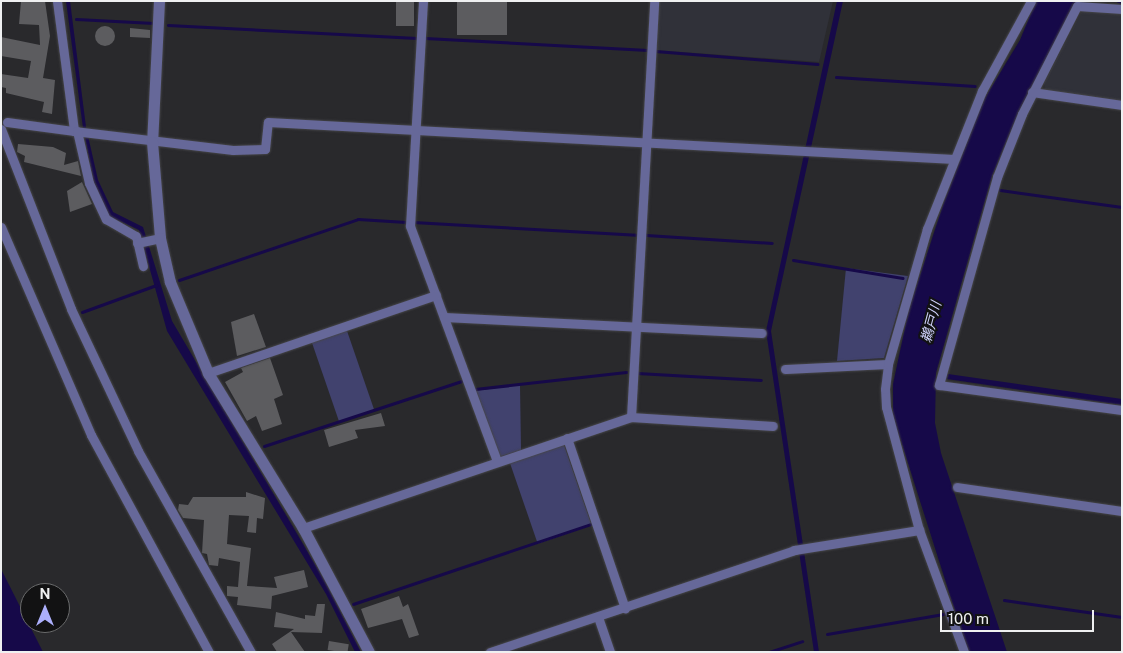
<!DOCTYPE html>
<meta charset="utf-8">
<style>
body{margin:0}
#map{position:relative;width:1123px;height:653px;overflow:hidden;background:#29292c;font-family:"Public Sans","Noto Sans JP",sans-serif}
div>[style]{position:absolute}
.built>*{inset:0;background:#303139}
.green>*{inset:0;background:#41426e;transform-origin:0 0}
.water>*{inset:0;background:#160949}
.stream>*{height:3px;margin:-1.5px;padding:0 1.5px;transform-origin:1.5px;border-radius:1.5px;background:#160949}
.building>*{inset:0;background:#5c5c5f;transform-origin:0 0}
.round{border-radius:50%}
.roads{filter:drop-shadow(0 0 1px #454548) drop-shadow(0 0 1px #454548)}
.minor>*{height:9px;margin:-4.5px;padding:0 4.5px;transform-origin:4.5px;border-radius:4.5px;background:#666899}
.tertiary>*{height:11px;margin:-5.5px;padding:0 5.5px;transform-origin:5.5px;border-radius:5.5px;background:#666899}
span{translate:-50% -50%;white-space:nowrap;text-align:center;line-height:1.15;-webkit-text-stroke:4px #121213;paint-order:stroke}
.water-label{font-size:14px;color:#d0d3fc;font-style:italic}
.frame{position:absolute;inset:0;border:2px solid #eff0f1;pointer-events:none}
.north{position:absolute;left:20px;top:583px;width:50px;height:50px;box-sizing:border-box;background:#121213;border:1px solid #6a6b6c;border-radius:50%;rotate:0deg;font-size:14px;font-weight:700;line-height:20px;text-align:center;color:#eff0f1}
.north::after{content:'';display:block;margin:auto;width:18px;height:22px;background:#acaffb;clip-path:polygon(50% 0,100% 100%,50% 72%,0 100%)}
.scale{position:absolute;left:940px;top:610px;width:154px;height:22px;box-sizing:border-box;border:2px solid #eff0f1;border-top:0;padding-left:6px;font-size:15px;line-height:18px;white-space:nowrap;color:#eff0f1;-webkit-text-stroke:4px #121213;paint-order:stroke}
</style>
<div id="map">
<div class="built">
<i style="clip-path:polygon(656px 1px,833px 1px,819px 62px,654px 50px)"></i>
<i style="clip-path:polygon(1093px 8px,1122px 13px,1122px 102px,1045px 91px,1044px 83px,1081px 13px)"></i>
</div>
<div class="green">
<i style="clip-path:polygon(846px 268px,908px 276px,884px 358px,837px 361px)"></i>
<i style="left:346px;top:328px;width:87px;height:37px;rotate:71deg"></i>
<i style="clip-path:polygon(520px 385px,521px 450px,499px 457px,474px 391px)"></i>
<i style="left:563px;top:442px;width:88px;height:57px;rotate:71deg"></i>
</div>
<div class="water">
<i style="clip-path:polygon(66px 1px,70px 1px,86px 127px,98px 180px,113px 212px,143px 227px,172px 321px,323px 578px,361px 652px,355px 652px,326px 594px,167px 331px,139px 230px,109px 216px,94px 182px,83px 128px)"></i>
<i style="clip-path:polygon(837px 1px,843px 1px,771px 331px,819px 652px,814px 652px,766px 331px)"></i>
<i style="clip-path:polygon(1036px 1px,1076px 1px,1018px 113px,992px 176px,936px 373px,935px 423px,941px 453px,1007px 652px,968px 652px,893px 416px,893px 384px,909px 309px,944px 202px,983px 101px,1020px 40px)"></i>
<i style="clip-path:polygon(948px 374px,1122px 399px,1122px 405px,947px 379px)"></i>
<i style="clip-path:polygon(1px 569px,43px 652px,1px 652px)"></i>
</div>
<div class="stream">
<i style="left:1118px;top:1px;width:4px;rotate:14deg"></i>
<i style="left:76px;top:19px;width:78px;rotate:2.9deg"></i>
<i style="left:168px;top:25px;width:249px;rotate:3deg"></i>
<i style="left:425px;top:38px;width:223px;rotate:3.1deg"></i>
<i style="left:655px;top:51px;width:163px;rotate:4.6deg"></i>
<i style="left:836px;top:77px;width:139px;rotate:3.7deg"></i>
<i style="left:1000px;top:190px;width:123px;rotate:7.9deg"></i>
<i style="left:413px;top:222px;width:223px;rotate:3.3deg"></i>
<i style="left:646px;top:235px;width:126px;rotate:3.6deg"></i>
<i style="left:793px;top:260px;width:111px;rotate:9.3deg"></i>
<i style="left:179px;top:280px;width:189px;rotate:-18.8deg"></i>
<i style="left:358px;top:219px;width:48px;rotate:3.6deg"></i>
<i style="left:82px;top:312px;width:79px;rotate:-20deg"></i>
<i style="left:637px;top:373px;width:124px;rotate:3.2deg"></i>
<i style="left:475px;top:389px;width:152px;rotate:-6.4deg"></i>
<i style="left:264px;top:446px;width:208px;rotate:-18.2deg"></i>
<i style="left:1004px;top:600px;width:119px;rotate:8.2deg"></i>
<i style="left:353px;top:604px;width:253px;rotate:-18.6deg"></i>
<i style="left:827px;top:634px;width:118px;rotate:-9.8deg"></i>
<i style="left:769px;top:652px;width:35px;rotate:-18deg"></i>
</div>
<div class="building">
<i style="clip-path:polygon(21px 1px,45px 1px,50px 36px,43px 78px,55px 80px,52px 114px,42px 112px,44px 102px,6px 93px,6px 88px,1px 87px,1px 74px,28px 78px,31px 61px,1px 56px,1px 37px,40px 45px,39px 25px,19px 24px)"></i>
<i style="left:396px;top:1px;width:18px;height:25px"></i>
<i style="left:457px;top:1px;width:50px;height:34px"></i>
<i class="round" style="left:95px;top:26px;width:20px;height:20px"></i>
<i style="clip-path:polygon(130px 28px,150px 30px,150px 38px,130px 37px)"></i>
<i style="clip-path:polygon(18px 144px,53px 147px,66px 153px,64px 165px,78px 161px,81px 176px,24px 162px,25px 156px,17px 152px)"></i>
<i style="clip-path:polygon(82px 182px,92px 204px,70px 212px,67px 191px)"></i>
<i style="clip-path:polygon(254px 314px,266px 347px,237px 356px,231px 322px)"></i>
<i style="clip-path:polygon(270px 358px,283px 395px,274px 399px,282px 424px,262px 431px,256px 416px,247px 421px,225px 382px,243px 372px,241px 368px)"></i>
<i style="clip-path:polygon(381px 413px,385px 426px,355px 430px,358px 438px,329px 447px,324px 430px)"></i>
<i style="clip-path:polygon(246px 492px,265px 498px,263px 519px,257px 518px,256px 533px,247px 532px,249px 516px,229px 515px,227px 544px,251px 548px,247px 586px,277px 588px,274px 577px,304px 570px,308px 587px,272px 596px,271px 609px,237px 605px,238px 597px,227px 596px,227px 586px,238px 587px,240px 562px,219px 558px,218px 566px,209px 565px,207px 554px,202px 553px,204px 520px,183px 518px,178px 510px,179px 504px,188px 505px,193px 497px,246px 497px)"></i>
<i style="clip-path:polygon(399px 596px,403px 607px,408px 604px,419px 635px,409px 638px,402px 619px,368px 628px,361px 609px)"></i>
<i style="clip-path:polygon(317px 604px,325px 604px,322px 633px,291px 632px,305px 652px,277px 652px,272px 644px,294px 629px,274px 627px,276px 612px,305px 619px,305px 615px,315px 616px)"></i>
<i style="left:329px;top:641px;width:20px;height:9px;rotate:9deg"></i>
</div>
<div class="roads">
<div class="minor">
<i style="left:57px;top:1px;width:131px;rotate:82.5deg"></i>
<i style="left:74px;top:131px;width:160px;rotate:6.8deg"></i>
<i style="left:233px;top:150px;width:32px;rotate:-2deg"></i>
<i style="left:265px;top:149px;width:27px;rotate:-84deg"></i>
<i style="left:268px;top:122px;width:687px;rotate:3.09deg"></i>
<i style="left:423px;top:1px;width:225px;rotate:93.3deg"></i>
<i style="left:410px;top:226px;width:251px;rotate:69.7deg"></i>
<i style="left:1122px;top:9px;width:45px;rotate:-176.2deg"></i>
<i style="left:1077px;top:6px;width:121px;rotate:117deg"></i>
<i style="left:1022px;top:114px;width:68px;rotate:111.6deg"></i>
<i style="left:997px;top:177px;width:216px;rotate:105.6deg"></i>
<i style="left:939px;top:385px;width:185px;rotate:7.8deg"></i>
<i style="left:1032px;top:92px;width:91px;rotate:8.2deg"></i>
<i style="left:7px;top:122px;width:68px;rotate:7.7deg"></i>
<i style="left:1px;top:129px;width:193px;rotate:68.7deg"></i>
<i style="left:71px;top:309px;width:157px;rotate:64.7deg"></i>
<i style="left:138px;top:451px;width:231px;rotate:60.7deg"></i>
<i style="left:77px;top:131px;width:53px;rotate:77deg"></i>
<i style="left:89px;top:183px;width:40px;rotate:65deg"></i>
<i style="left:106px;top:219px;width:34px;rotate:30deg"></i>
<i style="left:136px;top:236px;width:31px;rotate:77deg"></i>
<i style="left:1px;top:227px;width:227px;rotate:66.6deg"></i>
<i style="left:91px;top:435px;width:247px;rotate:61.5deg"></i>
<i style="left:137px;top:243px;width:24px;rotate:-12deg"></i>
<i style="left:444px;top:317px;width:318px;rotate:2.9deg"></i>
<i style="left:785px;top:369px;width:103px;rotate:-2.8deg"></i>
<i style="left:208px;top:373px;width:241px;rotate:-18.9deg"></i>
<i style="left:631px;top:417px;width:417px;rotate:-86.8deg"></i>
<i style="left:567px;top:438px;width:180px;rotate:71.2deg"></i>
<i style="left:957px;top:487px;width:167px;rotate:8.3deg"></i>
<i style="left:303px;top:528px;width:346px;rotate:-18.7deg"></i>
<i style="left:631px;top:417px;width:142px;rotate:3.6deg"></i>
<i style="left:598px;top:617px;width:37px;rotate:71deg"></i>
<i style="left:490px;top:652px;width:321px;rotate:-18.5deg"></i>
<i style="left:794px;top:550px;width:127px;rotate:-9.1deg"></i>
<i style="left:964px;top:652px;width:130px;rotate:-110.2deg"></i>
<i style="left:919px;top:530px;width:127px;rotate:-105deg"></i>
<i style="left:886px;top:407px;width:18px;rotate:-93deg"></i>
<i style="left:885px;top:389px;width:25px;rotate:-83deg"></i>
<i style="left:888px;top:364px;width:141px;rotate:-73.9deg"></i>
<i style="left:927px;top:229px;width:149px;rotate:-68.3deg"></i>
<i style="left:982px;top:91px;width:102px;rotate:-61.4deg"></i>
</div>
<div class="tertiary">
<i style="left:159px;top:1px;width:141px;rotate:92.8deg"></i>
<i style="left:152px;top:142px;width:96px;rotate:85.2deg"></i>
<i style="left:160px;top:238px;width:45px;rotate:77.2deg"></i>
<i style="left:170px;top:282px;width:99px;rotate:67.3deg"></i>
<i style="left:208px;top:373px;width:182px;rotate:58.5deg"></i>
<i style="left:303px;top:528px;width:140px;rotate:62deg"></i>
</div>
</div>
<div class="water-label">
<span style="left:931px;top:322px;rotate:-75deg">鵜戸川</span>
</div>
<div class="frame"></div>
<div class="north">N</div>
<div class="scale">100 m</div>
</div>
